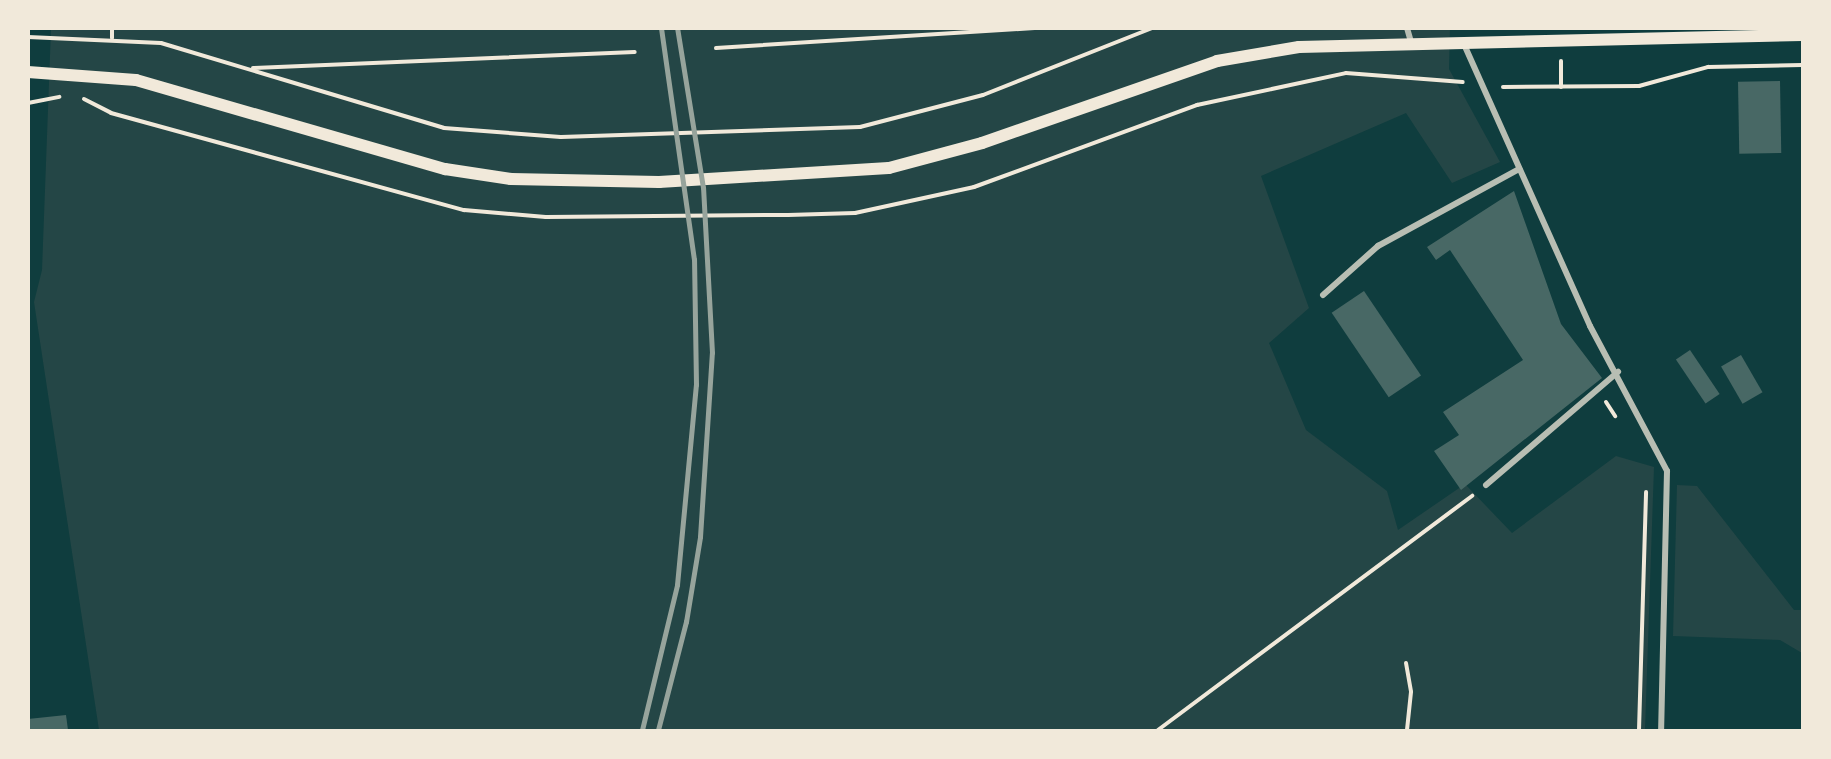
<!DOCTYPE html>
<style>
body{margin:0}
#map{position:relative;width:1831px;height:759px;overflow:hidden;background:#0f3d3e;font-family:Ubuntu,sans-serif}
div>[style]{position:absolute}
.green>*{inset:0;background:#244646}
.building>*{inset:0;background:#486865;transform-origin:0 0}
.path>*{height:4px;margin:-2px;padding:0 2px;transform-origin:2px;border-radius:2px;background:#f1e9da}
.minor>*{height:6px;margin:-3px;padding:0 3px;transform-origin:3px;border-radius:3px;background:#b8beb3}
.secondary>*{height:12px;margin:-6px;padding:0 6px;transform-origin:6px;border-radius:6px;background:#f1e9da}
.rail>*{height:4.5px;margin:-2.25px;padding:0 2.25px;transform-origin:2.25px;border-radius:2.25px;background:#97a49c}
span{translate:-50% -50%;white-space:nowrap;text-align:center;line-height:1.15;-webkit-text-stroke:6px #f1e9da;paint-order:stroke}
.frame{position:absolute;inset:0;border:30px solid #f1e9da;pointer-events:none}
</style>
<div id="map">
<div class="green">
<i style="clip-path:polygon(51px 29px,1450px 29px,1449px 69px,1500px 162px,1452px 183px,1406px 113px,1261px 176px,1309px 308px,1269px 343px,1306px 430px,1387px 491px,1398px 530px,1465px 484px,1512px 533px,1616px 456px,1654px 467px,1645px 730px,99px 730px,34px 302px,42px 270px)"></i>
<i style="clip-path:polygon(1677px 485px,1697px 486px,1794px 610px,1802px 610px,1802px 653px,1780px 640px,1673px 636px)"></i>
</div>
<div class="building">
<i style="left:1780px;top:81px;width:72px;height:42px;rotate:89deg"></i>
<i style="clip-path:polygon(1514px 191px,1561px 324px,1602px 378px,1461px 490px,1434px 451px,1459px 435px,1443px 412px,1523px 360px,1450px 250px,1436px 260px,1427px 247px)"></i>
<i style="left:1364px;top:291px;width:102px;height:39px;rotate:56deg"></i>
<i style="left:1690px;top:350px;width:53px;height:17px;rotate:56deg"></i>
<i style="left:1741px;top:355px;width:43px;height:23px;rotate:60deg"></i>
<i style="clip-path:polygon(66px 715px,68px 730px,28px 730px,28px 719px)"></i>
</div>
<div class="path">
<i style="left:28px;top:37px;width:133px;rotate:2.6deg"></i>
<i style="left:161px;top:43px;width:295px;rotate:16.7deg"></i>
<i style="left:444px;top:128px;width:117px;rotate:4.4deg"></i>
<i style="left:561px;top:137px;width:299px;rotate:-1.9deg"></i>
<i style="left:860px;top:127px;width:127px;rotate:-14.6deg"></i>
<i style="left:983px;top:95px;width:182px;rotate:-21.6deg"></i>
<i style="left:112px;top:38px;width:10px;rotate:-90deg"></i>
<i style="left:716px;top:48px;width:323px;rotate:-3.6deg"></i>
<i style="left:1561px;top:61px;width:26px;rotate:90deg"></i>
<i style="left:253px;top:68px;width:382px;rotate:-2.4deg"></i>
<i style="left:1503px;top:87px;width:136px;rotate:-0.4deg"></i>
<i style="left:1639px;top:86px;width:72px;rotate:-15.4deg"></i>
<i style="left:1708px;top:67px;width:94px;rotate:-1.2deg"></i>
<i style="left:84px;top:99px;width:30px;rotate:27deg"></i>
<i style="left:111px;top:113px;width:366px;rotate:15.4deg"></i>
<i style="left:464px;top:210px;width:82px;rotate:4.9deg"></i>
<i style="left:546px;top:217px;width:242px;rotate:-0.5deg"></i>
<i style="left:788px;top:215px;width:67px;rotate:-1.7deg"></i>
<i style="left:855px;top:213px;width:122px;rotate:-12.3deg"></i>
<i style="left:974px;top:187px;width:238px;rotate:-20.2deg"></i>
<i style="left:1197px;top:105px;width:152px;rotate:-12.1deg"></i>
<i style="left:1346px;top:73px;width:117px;rotate:4.4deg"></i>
<i style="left:28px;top:103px;width:32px;rotate:-11deg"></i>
<i style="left:1606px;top:402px;width:17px;rotate:57deg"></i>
<i style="left:1406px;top:663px;width:29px;rotate:80deg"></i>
<i style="left:1411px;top:692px;width:38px;rotate:96deg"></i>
<i style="left:1158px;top:730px;width:392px;rotate:-36.7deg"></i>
<i style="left:1639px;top:730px;width:238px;rotate:-88.3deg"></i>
</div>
<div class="minor">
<i style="left:1407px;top:28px;width:15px;rotate:74deg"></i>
<i style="left:1463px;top:42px;width:311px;rotate:65.9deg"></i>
<i style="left:1590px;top:326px;width:164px;rotate:62deg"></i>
<i style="left:1667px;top:471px;width:259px;rotate:91.3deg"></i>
<i style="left:1323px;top:295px;width:74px;rotate:-41.7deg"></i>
<i style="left:1378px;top:246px;width:161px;rotate:-28.6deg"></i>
<i style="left:1486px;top:485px;width:174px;rotate:-40.6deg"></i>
</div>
<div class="secondary">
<i style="left:28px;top:72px;width:108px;rotate:4.2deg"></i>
<i style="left:136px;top:80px;width:322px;rotate:16.1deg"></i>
<i style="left:445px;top:169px;width:67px;rotate:8.6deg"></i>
<i style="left:511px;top:179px;width:148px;rotate:1.2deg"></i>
<i style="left:659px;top:182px;width:230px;rotate:-3.5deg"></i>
<i style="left:889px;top:168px;width:96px;rotate:-15deg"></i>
<i style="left:982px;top:143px;width:249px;rotate:-19.2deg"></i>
<i style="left:1217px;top:61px;width:83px;rotate:-9.7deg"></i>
<i style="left:1299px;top:47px;width:503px;rotate:-1.37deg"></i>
</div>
<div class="rail">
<i style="left:642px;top:730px;width:149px;rotate:-76.4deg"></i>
<i style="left:677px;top:585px;width:201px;rotate:-84.6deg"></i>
<i style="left:696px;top:385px;width:125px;rotate:-90.9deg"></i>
<i style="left:694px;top:260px;width:234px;rotate:-98.1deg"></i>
<i style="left:658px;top:730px;width:112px;rotate:-75.5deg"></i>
<i style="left:686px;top:622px;width:86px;rotate:-80.6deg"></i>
<i style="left:700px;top:537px;width:184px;rotate:-86.3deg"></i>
<i style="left:712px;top:353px;width:165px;rotate:-93.1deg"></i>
<i style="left:703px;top:188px;width:162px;rotate:-99.2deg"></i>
</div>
<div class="frame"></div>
</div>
